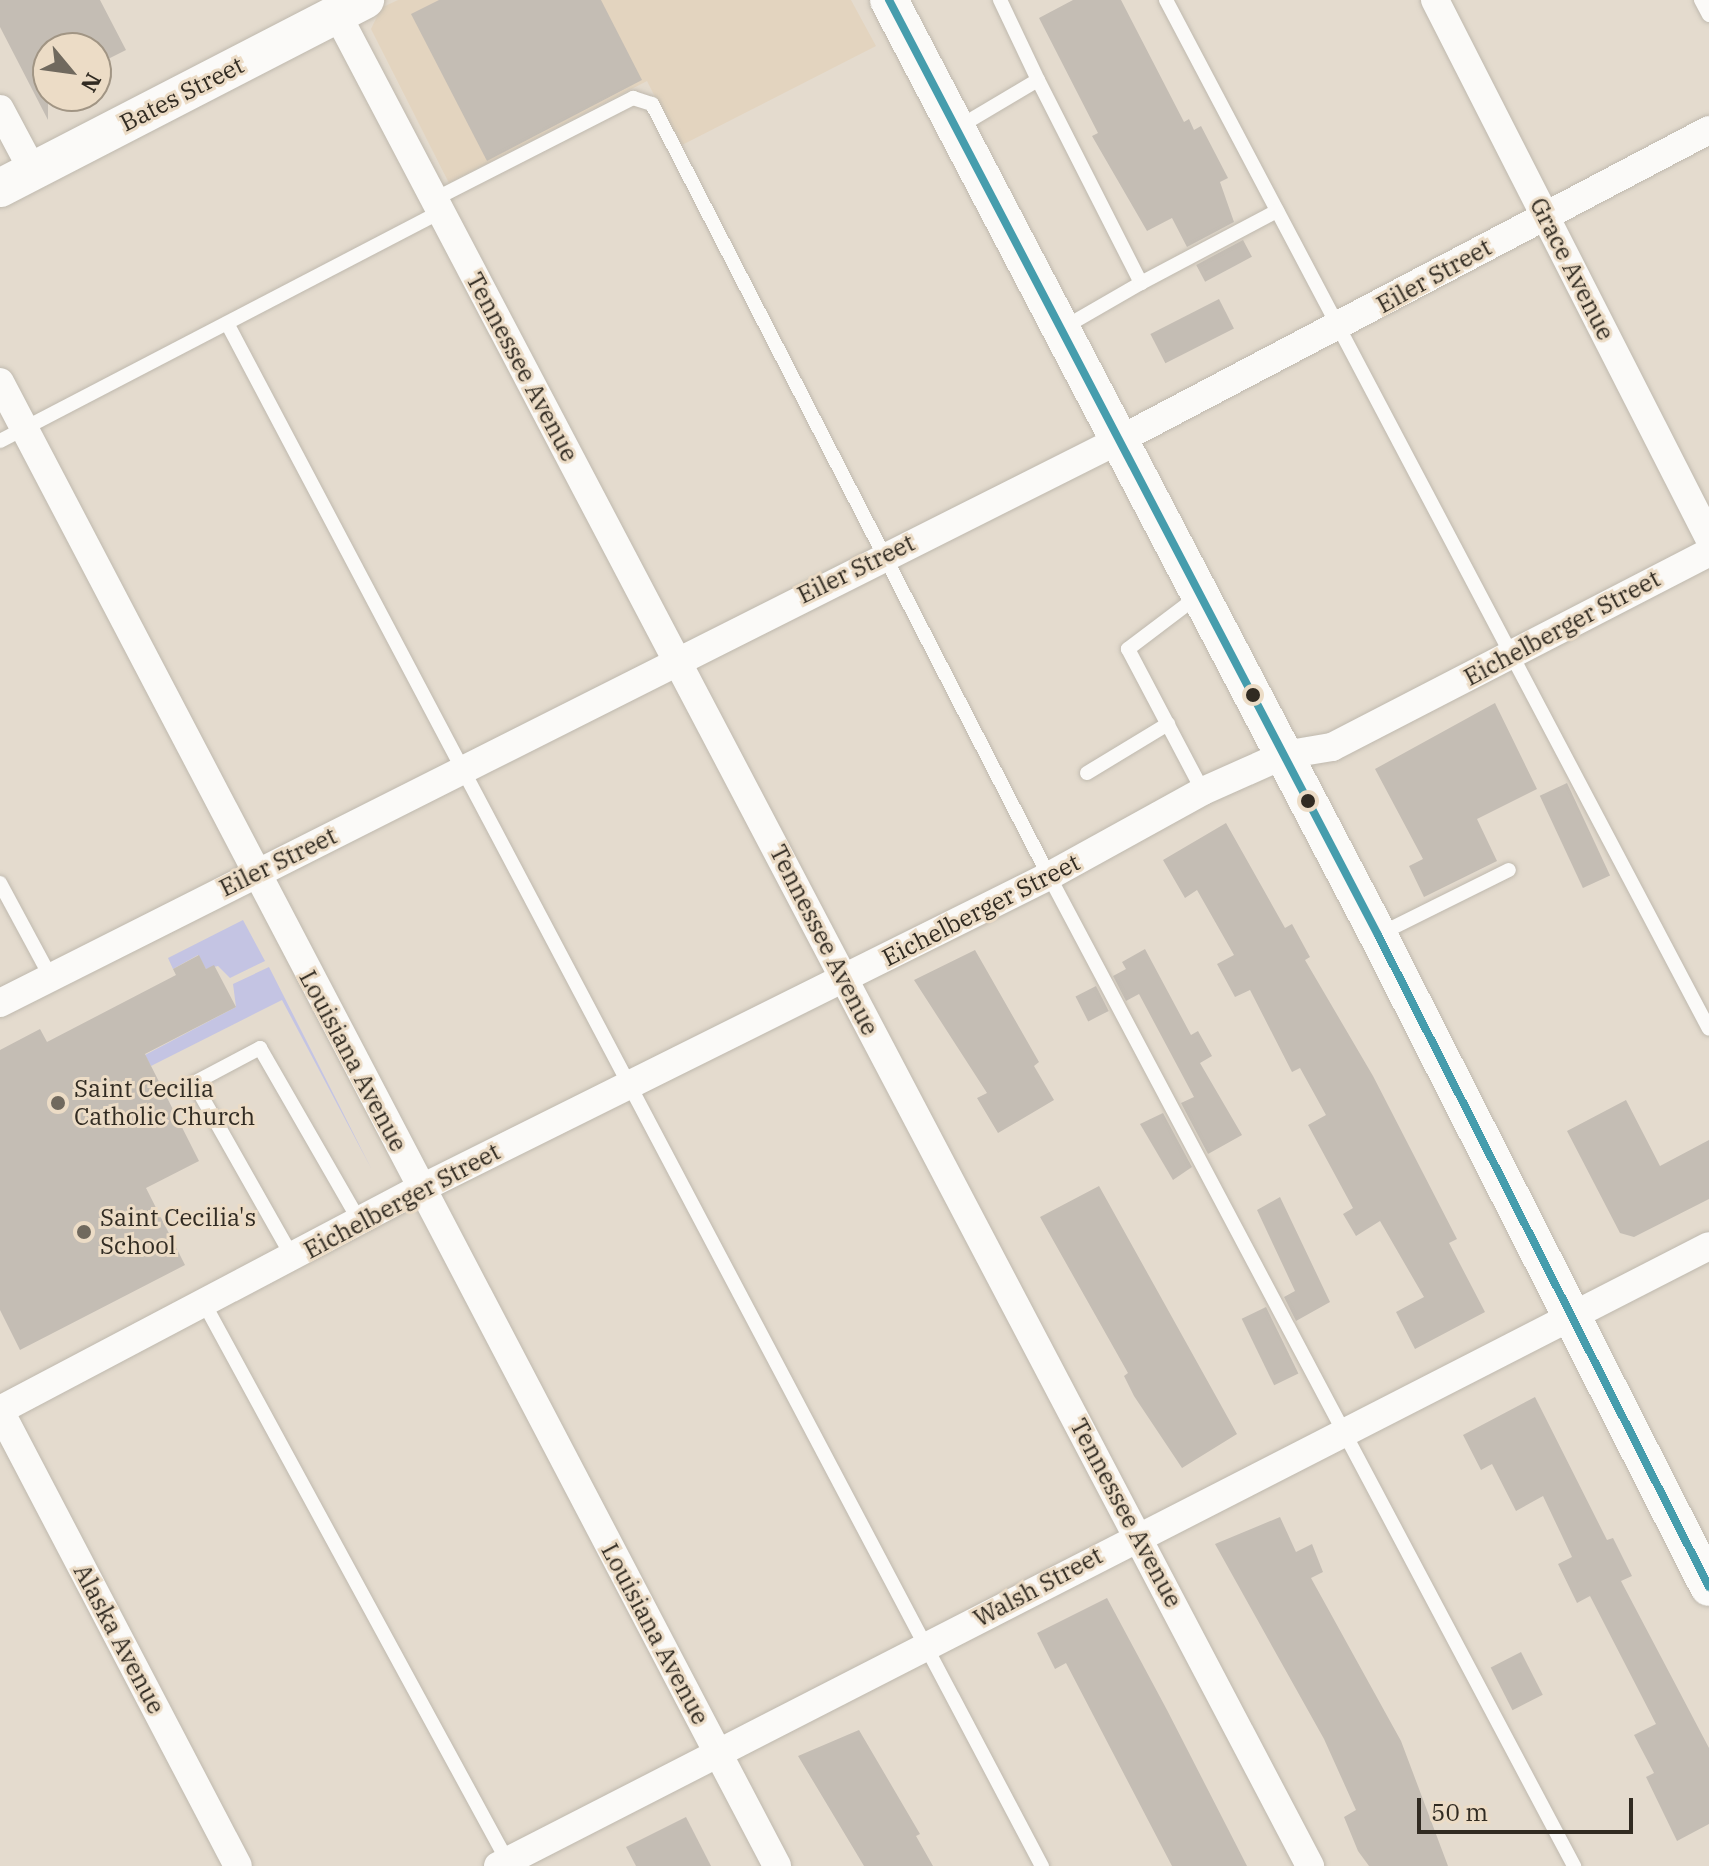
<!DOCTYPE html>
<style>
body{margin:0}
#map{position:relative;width:1709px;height:1866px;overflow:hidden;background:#e4dbce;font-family:"IBM Plex Serif",serif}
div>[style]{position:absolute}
.built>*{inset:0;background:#e3d4bf}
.green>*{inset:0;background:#c4c4e3}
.building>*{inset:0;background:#c4bdb4;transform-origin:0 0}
.roads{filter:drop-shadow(0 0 2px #bfb9ae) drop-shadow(0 0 2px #bfb9ae)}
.lane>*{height:14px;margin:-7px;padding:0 7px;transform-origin:7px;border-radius:7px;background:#fbfaf8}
.street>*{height:28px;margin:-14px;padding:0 14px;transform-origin:14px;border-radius:14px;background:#fbfaf8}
.secondary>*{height:38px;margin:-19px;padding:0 19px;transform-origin:19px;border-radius:19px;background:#fbfaf8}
.bus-1>*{height:8px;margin:-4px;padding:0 4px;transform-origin:4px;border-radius:4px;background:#469dad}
.dots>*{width:22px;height:22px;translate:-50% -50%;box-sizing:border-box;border:4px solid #ecdcc6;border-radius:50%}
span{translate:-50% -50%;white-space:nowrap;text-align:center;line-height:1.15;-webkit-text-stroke:6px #ecdcc6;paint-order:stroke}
.street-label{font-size:24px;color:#312b22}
.poi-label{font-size:24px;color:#312b22}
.left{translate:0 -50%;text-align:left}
.north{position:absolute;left:32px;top:32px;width:80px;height:80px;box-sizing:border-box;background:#ecdcc6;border:2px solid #a19584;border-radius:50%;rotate:119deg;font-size:22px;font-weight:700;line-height:32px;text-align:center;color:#312b22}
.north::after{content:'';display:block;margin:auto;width:28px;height:36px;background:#70695e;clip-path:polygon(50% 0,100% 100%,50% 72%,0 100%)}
.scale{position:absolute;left:1417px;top:1798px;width:216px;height:36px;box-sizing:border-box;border:4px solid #312b22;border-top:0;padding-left:10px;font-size:24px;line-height:28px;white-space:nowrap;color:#312b22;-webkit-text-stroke:6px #ecdcc6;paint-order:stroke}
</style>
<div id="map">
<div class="built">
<i style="clip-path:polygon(398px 0,851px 0,876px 46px,680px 146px,647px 81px,449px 183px,371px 29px,381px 8px)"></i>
</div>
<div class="green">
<i style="clip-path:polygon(243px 920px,265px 961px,230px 978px,218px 966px,206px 969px,198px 955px,173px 969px,168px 958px)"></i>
<i style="clip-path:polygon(269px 967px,372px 1170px,282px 1000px,151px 1066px,145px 1055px,236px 1007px,233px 984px)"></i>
</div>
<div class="building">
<i style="clip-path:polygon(0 0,100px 0,126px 50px,96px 65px,96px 48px,48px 48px,48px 120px,0 27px)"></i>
<i style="clip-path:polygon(439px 0,601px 0,642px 80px,487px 161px,411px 14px)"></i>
<i style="clip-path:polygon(1073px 0,1121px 0,1184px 122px,1189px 119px,1194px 130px,1201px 126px,1228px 178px,1220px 182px,1234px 222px,1187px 247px,1172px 218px,1147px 231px,1092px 136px,1098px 133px,1039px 18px)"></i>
<i style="left:1243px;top:240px;width:19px;height:53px;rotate:62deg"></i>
<i style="left:1219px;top:299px;width:33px;height:77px;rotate:63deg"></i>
<i style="clip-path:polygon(1495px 703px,1537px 789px,1477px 819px,1497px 861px,1424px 897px,1409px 866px,1423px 859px,1375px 769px)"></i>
<i style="left:1567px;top:783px;width:102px;height:30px;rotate:65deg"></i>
<i style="clip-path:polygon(1226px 823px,1285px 928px,1292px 924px,1310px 957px,1305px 960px,1373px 1076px,1457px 1239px,1449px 1243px,1485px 1312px,1415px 1349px,1396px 1312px,1424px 1297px,1380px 1221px,1356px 1236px,1343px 1214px,1353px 1208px,1308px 1125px,1326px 1115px,1300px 1068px,1292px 1072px,1250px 990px,1235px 997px,1217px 964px,1234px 955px,1197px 890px,1185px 898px,1163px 860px)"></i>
<i style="clip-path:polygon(1145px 949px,1191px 1035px,1198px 1031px,1212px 1056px,1200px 1063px,1242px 1135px,1208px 1154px,1181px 1103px,1194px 1097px,1139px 994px,1126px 1001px,1113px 976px,1126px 969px,1122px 962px)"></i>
<i style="clip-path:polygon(975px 950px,1039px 1062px,1034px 1066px,1054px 1100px,998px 1133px,977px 1098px,987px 1093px,914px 980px)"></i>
<i style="clip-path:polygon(199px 955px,206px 969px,214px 965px,236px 1007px,145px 1054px,199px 1161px,146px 1188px,185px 1265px,20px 1350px,0 1310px,0 1050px,40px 1029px,47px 1042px,176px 975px,173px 969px)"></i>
<i style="left:1096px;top:986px;width:28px;height:23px;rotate:63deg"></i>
<i style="clip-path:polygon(1626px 1100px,1660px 1166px,1709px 1140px,1709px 1199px,1634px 1237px,1620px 1233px,1567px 1131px)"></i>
<i style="clip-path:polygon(1163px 1113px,1192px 1167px,1173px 1180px,1140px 1124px)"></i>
<i style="clip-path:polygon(1099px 1186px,1237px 1434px,1182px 1468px,1134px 1396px,1124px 1376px,1128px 1373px,1040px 1217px)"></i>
<i style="clip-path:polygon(1280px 1197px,1330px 1302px,1296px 1321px,1284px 1297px,1295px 1291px,1257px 1210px)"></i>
<i style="left:1266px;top:1307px;width:74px;height:27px;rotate:64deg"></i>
<i style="clip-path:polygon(1535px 1397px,1607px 1540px,1613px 1538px,1632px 1576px,1621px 1581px,1709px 1748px,1709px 1824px,1677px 1841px,1646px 1777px,1654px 1773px,1634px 1735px,1656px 1724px,1590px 1596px,1577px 1603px,1558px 1564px,1572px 1557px,1543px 1496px,1516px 1511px,1492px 1464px,1481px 1470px,1463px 1435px)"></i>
<i style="clip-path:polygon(1280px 1517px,1296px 1552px,1312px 1544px,1323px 1572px,1311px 1578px,1401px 1741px,1448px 1866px,1369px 1866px,1358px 1851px,1344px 1817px,1356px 1810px,1324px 1739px,1215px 1544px)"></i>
<i style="clip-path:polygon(1107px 1598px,1167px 1710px,1247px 1866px,1172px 1866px,1066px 1663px,1055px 1669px,1037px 1633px)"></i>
<i style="left:1521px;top:1652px;width:48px;height:34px;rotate:63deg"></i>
<i style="clip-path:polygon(859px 1730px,920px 1834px,916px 1836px,933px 1866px,864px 1866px,798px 1756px)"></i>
<i style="clip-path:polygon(686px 1817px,711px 1866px,636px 1866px,626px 1847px)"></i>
</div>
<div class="roads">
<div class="lane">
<i style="left:1166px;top:0;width:1163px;rotate:62.18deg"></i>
<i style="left:1701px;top:0;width:17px;rotate:62deg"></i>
<i style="left:1038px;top:80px;width:228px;rotate:63.1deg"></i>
<i style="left:1141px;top:283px;width:90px;rotate:150deg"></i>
<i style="left:957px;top:128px;width:94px;rotate:-30.7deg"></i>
<i style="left:1038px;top:80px;width:89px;rotate:-115.4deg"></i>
<i style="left:433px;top:200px;width:225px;rotate:-27deg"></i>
<i style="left:633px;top:98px;width:20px;rotate:18deg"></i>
<i style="left:652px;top:104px;width:868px;rotate:62.79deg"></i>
<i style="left:1049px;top:876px;width:1121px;rotate:62.06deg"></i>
<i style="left:1141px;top:283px;width:154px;rotate:-27.9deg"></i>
<i style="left:228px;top:325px;width:1743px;rotate:62.16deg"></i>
<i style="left:0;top:441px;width:495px;rotate:-27.5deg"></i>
<i style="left:1198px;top:596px;width:88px;rotate:142.9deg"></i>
<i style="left:1128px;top:649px;width:161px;rotate:62.2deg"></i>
<i style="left:1087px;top:773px;width:95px;rotate:-31.2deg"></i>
<i style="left:0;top:883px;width:106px;rotate:61.7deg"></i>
<i style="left:1378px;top:935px;width:146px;rotate:-26.4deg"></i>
<i style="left:293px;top:1258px;width:201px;rotate:-119.5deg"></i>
<i style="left:194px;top:1083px;width:75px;rotate:-27.9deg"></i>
<i style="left:260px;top:1048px;width:201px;rotate:60.1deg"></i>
<i style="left:205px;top:1305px;width:636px;rotate:61.46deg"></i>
</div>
<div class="street">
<i style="left:1435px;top:0;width:604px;rotate:63.01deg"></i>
<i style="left:337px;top:14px;width:2092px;rotate:62.28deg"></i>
<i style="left:0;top:109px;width:70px;rotate:62deg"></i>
<i style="left:0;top:382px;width:1675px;rotate:62.36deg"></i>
<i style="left:0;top:1003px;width:1255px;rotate:-26.71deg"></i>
<i style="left:1121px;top:439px;width:664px;rotate:-27.72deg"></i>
<i style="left:0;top:1410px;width:475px;rotate:-27.8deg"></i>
<i style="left:420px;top:1189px;width:703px;rotate:-26.46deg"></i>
<i style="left:1049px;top:876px;width:176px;rotate:-28.9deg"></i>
<i style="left:1203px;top:791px;width:89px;rotate:-24deg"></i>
<i style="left:1284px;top:755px;width:49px;rotate:-9.5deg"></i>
<i style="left:1332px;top:747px;width:424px;rotate:-27.3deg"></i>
<i style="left:0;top:1411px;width:513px;rotate:62.39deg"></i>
<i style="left:498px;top:1866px;width:1360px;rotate:-27.11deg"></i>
</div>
<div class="secondary">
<i style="left:889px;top:0;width:1055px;rotate:62.39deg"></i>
<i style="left:1378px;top:935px;width:731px;rotate:63.08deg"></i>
<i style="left:0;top:188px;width:411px;rotate:-27.3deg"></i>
</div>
</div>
<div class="bus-1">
<i style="left:889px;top:0;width:1055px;rotate:62.39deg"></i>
<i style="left:1378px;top:935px;width:731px;rotate:63.08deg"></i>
</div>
<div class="dots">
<i style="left:1253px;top:695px;background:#312b22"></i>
<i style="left:1308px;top:801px;background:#312b22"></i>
<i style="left:58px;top:1103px;background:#70695e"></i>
<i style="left:84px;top:1232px;background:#70695e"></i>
</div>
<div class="street-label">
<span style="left:182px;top:94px;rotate:-27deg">Bates Street</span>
<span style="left:1572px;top:269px;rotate:63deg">Grace Avenue</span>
<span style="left:1434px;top:276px;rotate:-29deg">Eiler Street</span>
<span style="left:522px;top:367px;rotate:62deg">Tennessee Avenue</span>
<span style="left:856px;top:569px;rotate:-26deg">Eiler Street</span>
<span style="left:1562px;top:628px;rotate:-28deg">Eichelberger Street</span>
<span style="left:278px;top:862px;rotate:-26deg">Eiler Street</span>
<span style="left:981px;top:910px;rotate:-27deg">Eichelberger Street</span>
<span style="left:824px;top:940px;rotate:63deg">Tennessee Avenue</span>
<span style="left:353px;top:1061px;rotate:62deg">Louisiana Avenue</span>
<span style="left:402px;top:1201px;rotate:-28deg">Eichelberger Street</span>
<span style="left:1126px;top:1513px;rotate:62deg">Tennessee Avenue</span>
<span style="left:1038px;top:1587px;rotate:-28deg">Walsh Street</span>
<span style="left:655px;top:1634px;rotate:62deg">Louisiana Avenue</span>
<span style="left:119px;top:1639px;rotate:62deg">Alaska Avenue</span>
</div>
<div class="poi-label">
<span class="left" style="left:74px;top:1103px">Saint Cecilia<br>Catholic Church</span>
<span class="left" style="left:100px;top:1232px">Saint Cecilia's<br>School</span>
</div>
<div class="north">N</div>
<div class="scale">50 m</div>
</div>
